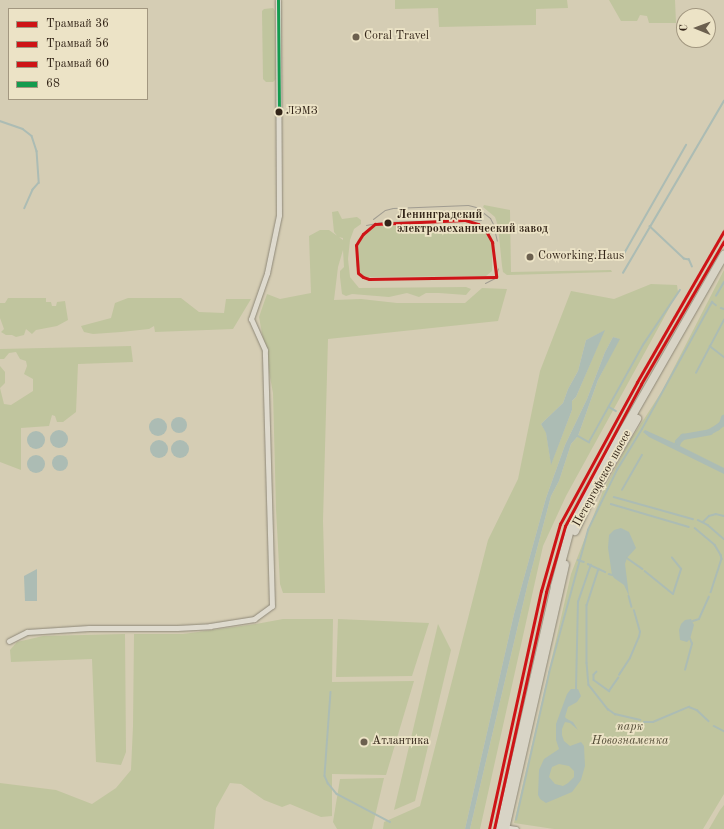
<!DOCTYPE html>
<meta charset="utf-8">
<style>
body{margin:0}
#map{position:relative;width:724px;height:829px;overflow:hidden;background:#d5cdb4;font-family:"Old Standard TT",serif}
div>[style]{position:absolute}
.green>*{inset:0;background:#c0c59e}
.water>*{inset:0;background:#acbcb4}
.round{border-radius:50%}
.stream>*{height:1.5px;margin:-0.75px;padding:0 0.75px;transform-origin:0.75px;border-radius:0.75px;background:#acbcb4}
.canal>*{height:5.5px;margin:-2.75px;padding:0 2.75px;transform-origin:2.75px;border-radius:2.75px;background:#acbcb4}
.roads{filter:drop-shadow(0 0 1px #8e8878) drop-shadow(0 0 1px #8e8878)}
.street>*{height:5px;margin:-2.5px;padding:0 2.5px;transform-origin:2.5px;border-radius:2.5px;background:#dedace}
.primary>*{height:8px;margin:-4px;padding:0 4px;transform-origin:4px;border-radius:4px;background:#d8d4c6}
.tram>*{height:1px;margin:-0.5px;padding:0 0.5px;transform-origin:0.5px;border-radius:0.5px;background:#a09c91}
.bus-1>*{height:3px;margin:-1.5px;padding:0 1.5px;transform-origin:1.5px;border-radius:1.5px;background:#149b4f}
.tram-1>*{height:3px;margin:-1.5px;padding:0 1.5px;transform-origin:1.5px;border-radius:1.5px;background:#ce1417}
.tram-2>*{height:3px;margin:-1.5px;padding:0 1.5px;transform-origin:1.5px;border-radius:1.5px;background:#ce1417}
.tram-3>*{height:3px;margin:-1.5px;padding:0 1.5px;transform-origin:1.5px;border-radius:1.5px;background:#ce1417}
.dots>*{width:11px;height:11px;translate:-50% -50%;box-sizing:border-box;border:2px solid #ece3c6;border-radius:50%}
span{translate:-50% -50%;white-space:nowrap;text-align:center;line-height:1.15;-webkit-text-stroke:3.5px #ece3c6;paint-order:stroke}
.bus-label{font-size:11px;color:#332518}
.left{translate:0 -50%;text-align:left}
.poi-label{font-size:12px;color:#332518}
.stop-label{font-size:12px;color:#332518;font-weight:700}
.street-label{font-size:12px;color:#332518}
.park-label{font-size:12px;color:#524b35;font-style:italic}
.legend{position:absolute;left:8px;top:8px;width:140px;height:92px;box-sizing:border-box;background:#ece3c6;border:1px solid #a29780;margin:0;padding:5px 7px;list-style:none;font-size:12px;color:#332518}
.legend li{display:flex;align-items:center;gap:8px;height:20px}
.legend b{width:20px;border:1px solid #a29780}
.north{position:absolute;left:676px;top:8px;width:40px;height:40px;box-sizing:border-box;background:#ece3c6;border:1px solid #a29780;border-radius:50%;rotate:271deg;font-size:11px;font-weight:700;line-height:16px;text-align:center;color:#332518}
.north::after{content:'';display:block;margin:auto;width:14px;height:18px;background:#6c604f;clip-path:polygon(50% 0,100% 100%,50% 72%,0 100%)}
</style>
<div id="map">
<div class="green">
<i style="clip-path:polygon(395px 0,567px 0,568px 8px,536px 9px,536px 25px,439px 27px,438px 8px,395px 9px)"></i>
<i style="clip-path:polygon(609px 0,675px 0,676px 23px,649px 23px,647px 16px,640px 15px,637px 21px,621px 21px)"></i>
<i style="clip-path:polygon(273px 8px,275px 11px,276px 79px,273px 82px,266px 82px,263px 79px,262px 11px,264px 9px)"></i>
<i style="clip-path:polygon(484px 205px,510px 210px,511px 272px,611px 270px,612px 272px,507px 275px,503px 272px,502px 266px,498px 226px,495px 217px,483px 207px)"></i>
<i style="clip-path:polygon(338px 211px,342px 219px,357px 217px,361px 220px,361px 224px,354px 229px,350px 240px,348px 259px,350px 277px,359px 288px,466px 287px,471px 289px,466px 295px,439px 293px,426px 293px,419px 297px,407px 293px,389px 297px,352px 294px,346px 296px,342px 294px,340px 277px,340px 271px,344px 267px,343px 250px,338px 267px,334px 300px,361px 299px,397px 303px,465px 303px,482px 288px,507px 289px,498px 321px,328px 339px,323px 521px,325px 593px,283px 593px,280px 584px,276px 509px,273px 393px,259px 317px,267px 294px,280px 299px,311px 293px,309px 236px,320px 230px,329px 230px,343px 240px,343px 238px,338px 237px,334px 232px,332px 212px)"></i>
<i style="clip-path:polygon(479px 225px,492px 241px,492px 271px,486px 276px,363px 277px,356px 266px,357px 241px,363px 233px,372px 226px)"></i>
<i style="clip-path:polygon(724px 270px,724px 794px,703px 829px,554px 829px,514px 823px,571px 574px,588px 530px,603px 491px,628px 444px,662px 391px)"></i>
<i style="clip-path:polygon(evenodd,651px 284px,677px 285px,678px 292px,566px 496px,543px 546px,480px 829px,470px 829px,528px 583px,551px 496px,559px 481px,571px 444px,578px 436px,598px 380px,619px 339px,613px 337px,605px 352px,587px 399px,565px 445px,546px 498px,514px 614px,465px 829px,383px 829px,384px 822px,420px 806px,488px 540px,518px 479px,540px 371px,571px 291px,614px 299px,651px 284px,604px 331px,576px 397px,572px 401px,572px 410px,551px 464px,546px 432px,541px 424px,563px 403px,568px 389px,578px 371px,586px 340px,604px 331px)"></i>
<i style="clip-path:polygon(8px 298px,46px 298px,46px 302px,51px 302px,52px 306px,56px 306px,57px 302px,65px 301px,68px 320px,57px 326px,36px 330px,32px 334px,26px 329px,24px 335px,16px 337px,12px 335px,6px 335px,1px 332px,4px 329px,0 318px,0 303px,5px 303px)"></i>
<i style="clip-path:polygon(128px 298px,181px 298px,199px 312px,224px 313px,226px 299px,251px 299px,233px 329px,155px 332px,154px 326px,149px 329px,121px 332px,93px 334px,84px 332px,81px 326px,111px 318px,115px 303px)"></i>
<i style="clip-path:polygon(131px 346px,133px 362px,78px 364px,76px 412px,63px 422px,57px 422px,55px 416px,52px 415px,49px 426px,21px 428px,21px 470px,0 462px,0 366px,5px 372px,5px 383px,0 388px,4px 404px,11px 405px,33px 391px,33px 379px,24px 374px,27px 366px,26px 361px,20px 359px,16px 352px,9px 353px,4px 359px,0 359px,0 349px)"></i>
<i style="clip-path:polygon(283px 619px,333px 619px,332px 682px,414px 681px,386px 775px,332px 774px,332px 816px,321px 817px,290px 804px,282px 807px,264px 800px,241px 784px,230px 783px,216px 808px,214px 829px,0 829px,0 783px,56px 790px,92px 804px,116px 788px,131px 770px,133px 726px,134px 634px,183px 634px,256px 624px)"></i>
<i style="clip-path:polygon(338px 619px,429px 623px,412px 676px,336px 677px)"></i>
<i style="clip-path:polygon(438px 624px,451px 650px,415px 801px,394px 810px)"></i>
<i style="clip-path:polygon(125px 634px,126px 752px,121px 765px,96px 762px,92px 659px,11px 662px,10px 650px,17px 642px,43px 636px)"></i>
<i style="clip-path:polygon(384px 778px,372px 829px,337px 829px,333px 822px,340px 779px)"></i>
<i style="clip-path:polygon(724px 805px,724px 829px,709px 829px,720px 810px)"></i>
</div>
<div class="water">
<i style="clip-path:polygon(605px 330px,576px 397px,572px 401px,572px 410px,551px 465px,546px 433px,541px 424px,563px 403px,568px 389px,578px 371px,586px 340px)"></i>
<i style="clip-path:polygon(613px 337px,620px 339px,598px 380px,578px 436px,571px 444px,559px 481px,551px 496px,528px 583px,470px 829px,465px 829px,514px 614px,546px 498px,565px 445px,587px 399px,605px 352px)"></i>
<i class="round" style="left:171px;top:417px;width:16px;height:16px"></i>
<i class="round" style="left:149px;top:418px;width:18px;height:18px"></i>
<i style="clip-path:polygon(645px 430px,674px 443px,682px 438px,680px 446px,724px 468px,724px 474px,649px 437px,643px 432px)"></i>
<i class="round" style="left:50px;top:430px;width:18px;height:18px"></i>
<i class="round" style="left:27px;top:431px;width:18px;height:18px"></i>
<i class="round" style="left:171px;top:440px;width:18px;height:18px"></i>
<i class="round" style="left:150px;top:440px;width:18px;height:18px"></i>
<i class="round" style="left:52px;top:455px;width:16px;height:16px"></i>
<i class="round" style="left:27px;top:455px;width:18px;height:18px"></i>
<i style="clip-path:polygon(621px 528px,629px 532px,636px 548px,627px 558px,625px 564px,629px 596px,624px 585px,614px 578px,612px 575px,608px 548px,609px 535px,614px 530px)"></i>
<i style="clip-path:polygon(37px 569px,37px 601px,25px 601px,24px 576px)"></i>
<i style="clip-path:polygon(691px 619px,694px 625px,690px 639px,687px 642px,680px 640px,679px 630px,681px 624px,685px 620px)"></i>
<i style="clip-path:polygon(evenodd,571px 689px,578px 689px,581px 696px,577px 702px,568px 707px,565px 717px,567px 719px,573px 722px,578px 730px,570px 723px,565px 722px,562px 729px,562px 735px,564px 741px,570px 746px,581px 742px,584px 746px,585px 766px,581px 780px,572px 792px,546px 803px,540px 799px,538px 795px,539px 770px,544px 759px,559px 749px,556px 740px,556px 724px,567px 694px,571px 689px,559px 764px,569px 766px,574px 771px,574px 777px,568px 783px,563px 786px,555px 784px,549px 777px,552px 767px,559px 764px)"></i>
</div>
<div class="stream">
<i style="left:0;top:121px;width:24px;rotate:19deg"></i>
<i style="left:23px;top:129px;width:11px;rotate:38deg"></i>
<i style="left:32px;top:136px;width:16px;rotate:72deg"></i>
<i style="left:37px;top:151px;width:32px;rotate:86deg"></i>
<i style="left:39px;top:183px;width:9px;rotate:131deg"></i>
<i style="left:33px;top:190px;width:20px;rotate:114deg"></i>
<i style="left:621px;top:259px;width:131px;rotate:-60.3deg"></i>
<i style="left:692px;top:267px;width:8px;rotate:-113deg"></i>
<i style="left:689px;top:260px;width:5px;rotate:-169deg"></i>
<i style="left:684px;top:259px;width:47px;rotate:-136.7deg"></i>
<i style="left:650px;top:227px;width:146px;rotate:-59.6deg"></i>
<i style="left:623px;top:273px;width:53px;rotate:-59.6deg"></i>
<i style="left:716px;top:296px;width:16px;rotate:-60deg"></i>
<i style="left:721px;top:308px;width:3px;rotate:18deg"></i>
<i style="left:710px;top:346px;width:18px;rotate:38deg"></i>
<i style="left:696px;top:373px;width:60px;rotate:-62.2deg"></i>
<i style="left:609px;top:407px;width:8px;rotate:30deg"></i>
<i style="left:578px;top:436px;width:13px;rotate:29deg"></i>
<i style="left:589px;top:442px;width:111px;rotate:-60.9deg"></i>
<i style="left:643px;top:345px;width:66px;rotate:-56.1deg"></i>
<i style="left:622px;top:490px;width:40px;rotate:-60.3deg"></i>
<i style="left:614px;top:497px;width:82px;rotate:15.6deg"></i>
<i style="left:611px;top:504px;width:81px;rotate:16.4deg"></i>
<i style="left:698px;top:520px;width:11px;rotate:27deg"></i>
<i style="left:708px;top:525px;width:21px;rotate:41deg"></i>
<i style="left:703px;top:522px;width:8px;rotate:-45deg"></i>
<i style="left:709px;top:516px;width:7px;rotate:-16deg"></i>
<i style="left:716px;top:514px;width:8px;rotate:14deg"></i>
<i style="left:695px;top:528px;width:26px;rotate:40deg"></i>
<i style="left:715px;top:545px;width:12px;rotate:59deg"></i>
<i style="left:721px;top:555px;width:4px;rotate:76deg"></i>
<i style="left:722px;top:559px;width:35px;rotate:108deg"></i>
<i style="left:627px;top:558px;width:19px;rotate:35deg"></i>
<i style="left:578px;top:560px;width:6px;rotate:18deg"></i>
<i style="left:588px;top:564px;width:19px;rotate:25deg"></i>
<i style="left:599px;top:569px;width:38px;rotate:108deg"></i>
<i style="left:587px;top:605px;width:58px;rotate:90deg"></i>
<i style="left:587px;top:663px;width:22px;rotate:85deg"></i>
<i style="left:589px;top:685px;width:31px;rotate:52deg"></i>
<i style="left:608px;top:709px;width:9px;rotate:36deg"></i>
<i style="left:615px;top:714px;width:26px;rotate:13deg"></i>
<i style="left:645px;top:571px;width:36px;rotate:39deg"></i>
<i style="left:673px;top:594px;width:26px;rotate:-72deg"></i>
<i style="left:681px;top:569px;width:14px;rotate:-129deg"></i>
<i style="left:609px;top:574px;width:3px;rotate:18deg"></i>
<i style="left:629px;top:596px;width:11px;rotate:75deg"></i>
<i style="left:693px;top:621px;width:6px;rotate:-18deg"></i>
<i style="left:699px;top:619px;width:24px;rotate:-66deg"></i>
<i style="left:685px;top:670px;width:27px;rotate:-75deg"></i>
<i style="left:692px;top:644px;width:5px;rotate:-112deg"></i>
<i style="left:597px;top:672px;width:4px;rotate:135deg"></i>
<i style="left:594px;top:675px;width:5px;rotate:90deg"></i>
<i style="left:594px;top:680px;width:19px;rotate:36deg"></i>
<i style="left:609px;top:691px;width:16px;rotate:-55deg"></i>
<i style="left:619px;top:675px;width:20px;rotate:-57deg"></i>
<i style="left:630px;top:658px;width:23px;rotate:-67deg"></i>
<i style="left:639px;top:637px;width:5px;rotate:-79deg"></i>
<i style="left:640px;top:632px;width:22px;rotate:-106deg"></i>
<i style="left:576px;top:689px;width:87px;rotate:-88.7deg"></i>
<i style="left:578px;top:602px;width:39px;rotate:-71deg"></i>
<i style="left:331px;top:692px;width:84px;rotate:94.1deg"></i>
<i style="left:325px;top:776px;width:8px;rotate:67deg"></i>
<i style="left:328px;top:783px;width:14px;rotate:51deg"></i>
<i style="left:337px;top:794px;width:60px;rotate:27.8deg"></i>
<i style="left:644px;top:722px;width:9px"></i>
<i style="left:653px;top:722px;width:39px;rotate:-23deg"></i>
<i style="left:689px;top:707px;width:9px;rotate:21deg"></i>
<i style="left:697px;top:710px;width:16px;rotate:43deg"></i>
<i style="left:714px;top:726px;width:11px;rotate:27deg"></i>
<i style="left:516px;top:820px;width:151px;rotate:-77.3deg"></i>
<i style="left:549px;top:673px;width:148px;rotate:-74.7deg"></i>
<i style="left:588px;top:530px;width:67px;rotate:-64.2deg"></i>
<i style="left:617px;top:470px;width:48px;rotate:-58.6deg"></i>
<i style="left:642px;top:429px;width:145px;rotate:-61.1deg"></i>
<i style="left:712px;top:302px;width:5px;rotate:37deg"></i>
</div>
<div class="canal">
<i style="left:678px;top:442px;width:7px;rotate:-45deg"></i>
<i style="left:683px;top:437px;width:27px;rotate:-10deg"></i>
<i style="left:710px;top:432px;width:8px;rotate:-30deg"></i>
<i style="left:717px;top:428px;width:6px;rotate:-39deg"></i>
<i style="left:722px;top:424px;width:6px;rotate:-72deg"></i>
</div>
<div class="roads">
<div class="street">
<i style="left:9px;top:641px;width:20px;rotate:-27deg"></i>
<i style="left:27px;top:632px;width:62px;rotate:-3.7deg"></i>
<i style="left:89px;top:628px;width:88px"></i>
<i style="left:177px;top:628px;width:33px;rotate:-3deg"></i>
<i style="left:210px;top:626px;width:45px;rotate:-9deg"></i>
<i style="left:254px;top:619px;width:22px;rotate:-36deg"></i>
<i style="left:272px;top:606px;width:256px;rotate:-91.6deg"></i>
<i style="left:265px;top:350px;width:34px;rotate:-114deg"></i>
<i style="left:251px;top:319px;width:49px;rotate:-70.8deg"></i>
<i style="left:267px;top:273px;width:59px;rotate:-78.3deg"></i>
<i style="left:279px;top:215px;width:215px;rotate:-90.3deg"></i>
<i style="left:503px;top:827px;width:13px;rotate:9deg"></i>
</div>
<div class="primary">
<i style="left:575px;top:531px;width:26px;rotate:-65deg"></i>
<i style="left:586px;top:507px;width:102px;rotate:-59.9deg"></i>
<i style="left:500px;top:829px;width:249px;rotate:-77.2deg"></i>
<i style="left:555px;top:586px;width:62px;rotate:-75.1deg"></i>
<i style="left:571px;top:526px;width:34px;rotate:-63deg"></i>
<i style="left:586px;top:496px;width:278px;rotate:-60.2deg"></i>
<i style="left:505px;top:829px;width:271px;rotate:-77.2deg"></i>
</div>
</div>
<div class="tram">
<i style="left:373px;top:219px;width:15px;rotate:-37deg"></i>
<i style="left:385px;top:210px;width:8px;rotate:-14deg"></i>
<i style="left:393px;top:208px;width:75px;rotate:-2.3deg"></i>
<i style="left:468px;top:205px;width:8px;rotate:14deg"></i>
<i style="left:476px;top:207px;width:18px;rotate:38deg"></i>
<i style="left:490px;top:218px;width:7px;rotate:63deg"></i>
<i style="left:493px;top:224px;width:17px;rotate:77deg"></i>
<i style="left:366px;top:225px;width:15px;rotate:-11deg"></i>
<i style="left:381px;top:222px;width:100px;rotate:-1.1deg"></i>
<i style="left:485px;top:283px;width:11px;rotate:-27deg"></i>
<i style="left:495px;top:278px;width:10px;rotate:-73deg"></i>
</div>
<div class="bus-1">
<i style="left:278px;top:0;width:112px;rotate:89.5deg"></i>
</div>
<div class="tram-1">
<i style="left:489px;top:829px;width:244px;rotate:-77.7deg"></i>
<i style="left:541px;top:591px;width:70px;rotate:-74.2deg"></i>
<i style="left:560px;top:524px;width:162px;rotate:-61.5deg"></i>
<i style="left:637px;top:382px;width:174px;rotate:-60.1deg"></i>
</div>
<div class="tram-2">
<i style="left:494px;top:829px;width:243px;rotate:-77.6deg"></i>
<i style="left:546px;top:592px;width:69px;rotate:-73.9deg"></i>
<i style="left:565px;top:526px;width:161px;rotate:-61.8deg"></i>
<i style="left:641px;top:384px;width:165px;rotate:-59.9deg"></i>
</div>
<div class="tram-3">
<i style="left:465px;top:220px;width:14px;rotate:17deg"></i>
<i style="left:478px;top:224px;width:11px;rotate:41deg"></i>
<i style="left:486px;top:231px;width:13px;rotate:61deg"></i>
<i style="left:492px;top:242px;width:35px;rotate:83deg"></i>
<i style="left:496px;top:277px;width:127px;rotate:179.1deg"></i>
<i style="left:369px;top:279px;width:6px;rotate:-162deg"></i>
<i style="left:363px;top:277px;width:6px;rotate:-141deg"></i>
<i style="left:358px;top:273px;width:28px;rotate:-94deg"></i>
<i style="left:356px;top:245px;width:13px;rotate:-58deg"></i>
<i style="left:363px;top:234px;width:16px;rotate:-40deg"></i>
<i style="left:375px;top:224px;width:90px;rotate:-2.5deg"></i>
</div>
<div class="dots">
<i style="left:356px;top:37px;background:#6c604f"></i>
<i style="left:279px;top:112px;background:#332518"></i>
<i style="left:388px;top:223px;background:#332518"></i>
<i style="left:530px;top:257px;background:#6c604f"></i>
<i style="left:364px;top:742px;background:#6c604f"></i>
</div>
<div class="bus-label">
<span class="left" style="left:286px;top:112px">ЛЭМЗ</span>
</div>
<div class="poi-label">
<span class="left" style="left:364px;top:37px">Coral Travel</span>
<span class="left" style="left:538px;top:257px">Coworking.Haus</span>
<span class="left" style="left:372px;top:742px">Атлантика</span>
</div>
<div class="stop-label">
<span class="left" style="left:397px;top:223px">Ленинградский<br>электромеханический завод</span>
</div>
<div class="street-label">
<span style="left:603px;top:479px;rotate:-61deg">Петергофское шоссе</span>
</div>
<div class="park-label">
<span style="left:630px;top:735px">парк<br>Новознаменка</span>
</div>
<ul class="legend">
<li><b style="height:5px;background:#ce1417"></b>Трамвай 36</li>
<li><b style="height:5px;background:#ce1417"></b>Трамвай 56</li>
<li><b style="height:5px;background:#ce1417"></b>Трамвай 60</li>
<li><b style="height:5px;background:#149b4f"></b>68</li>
</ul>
<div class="north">С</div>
</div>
